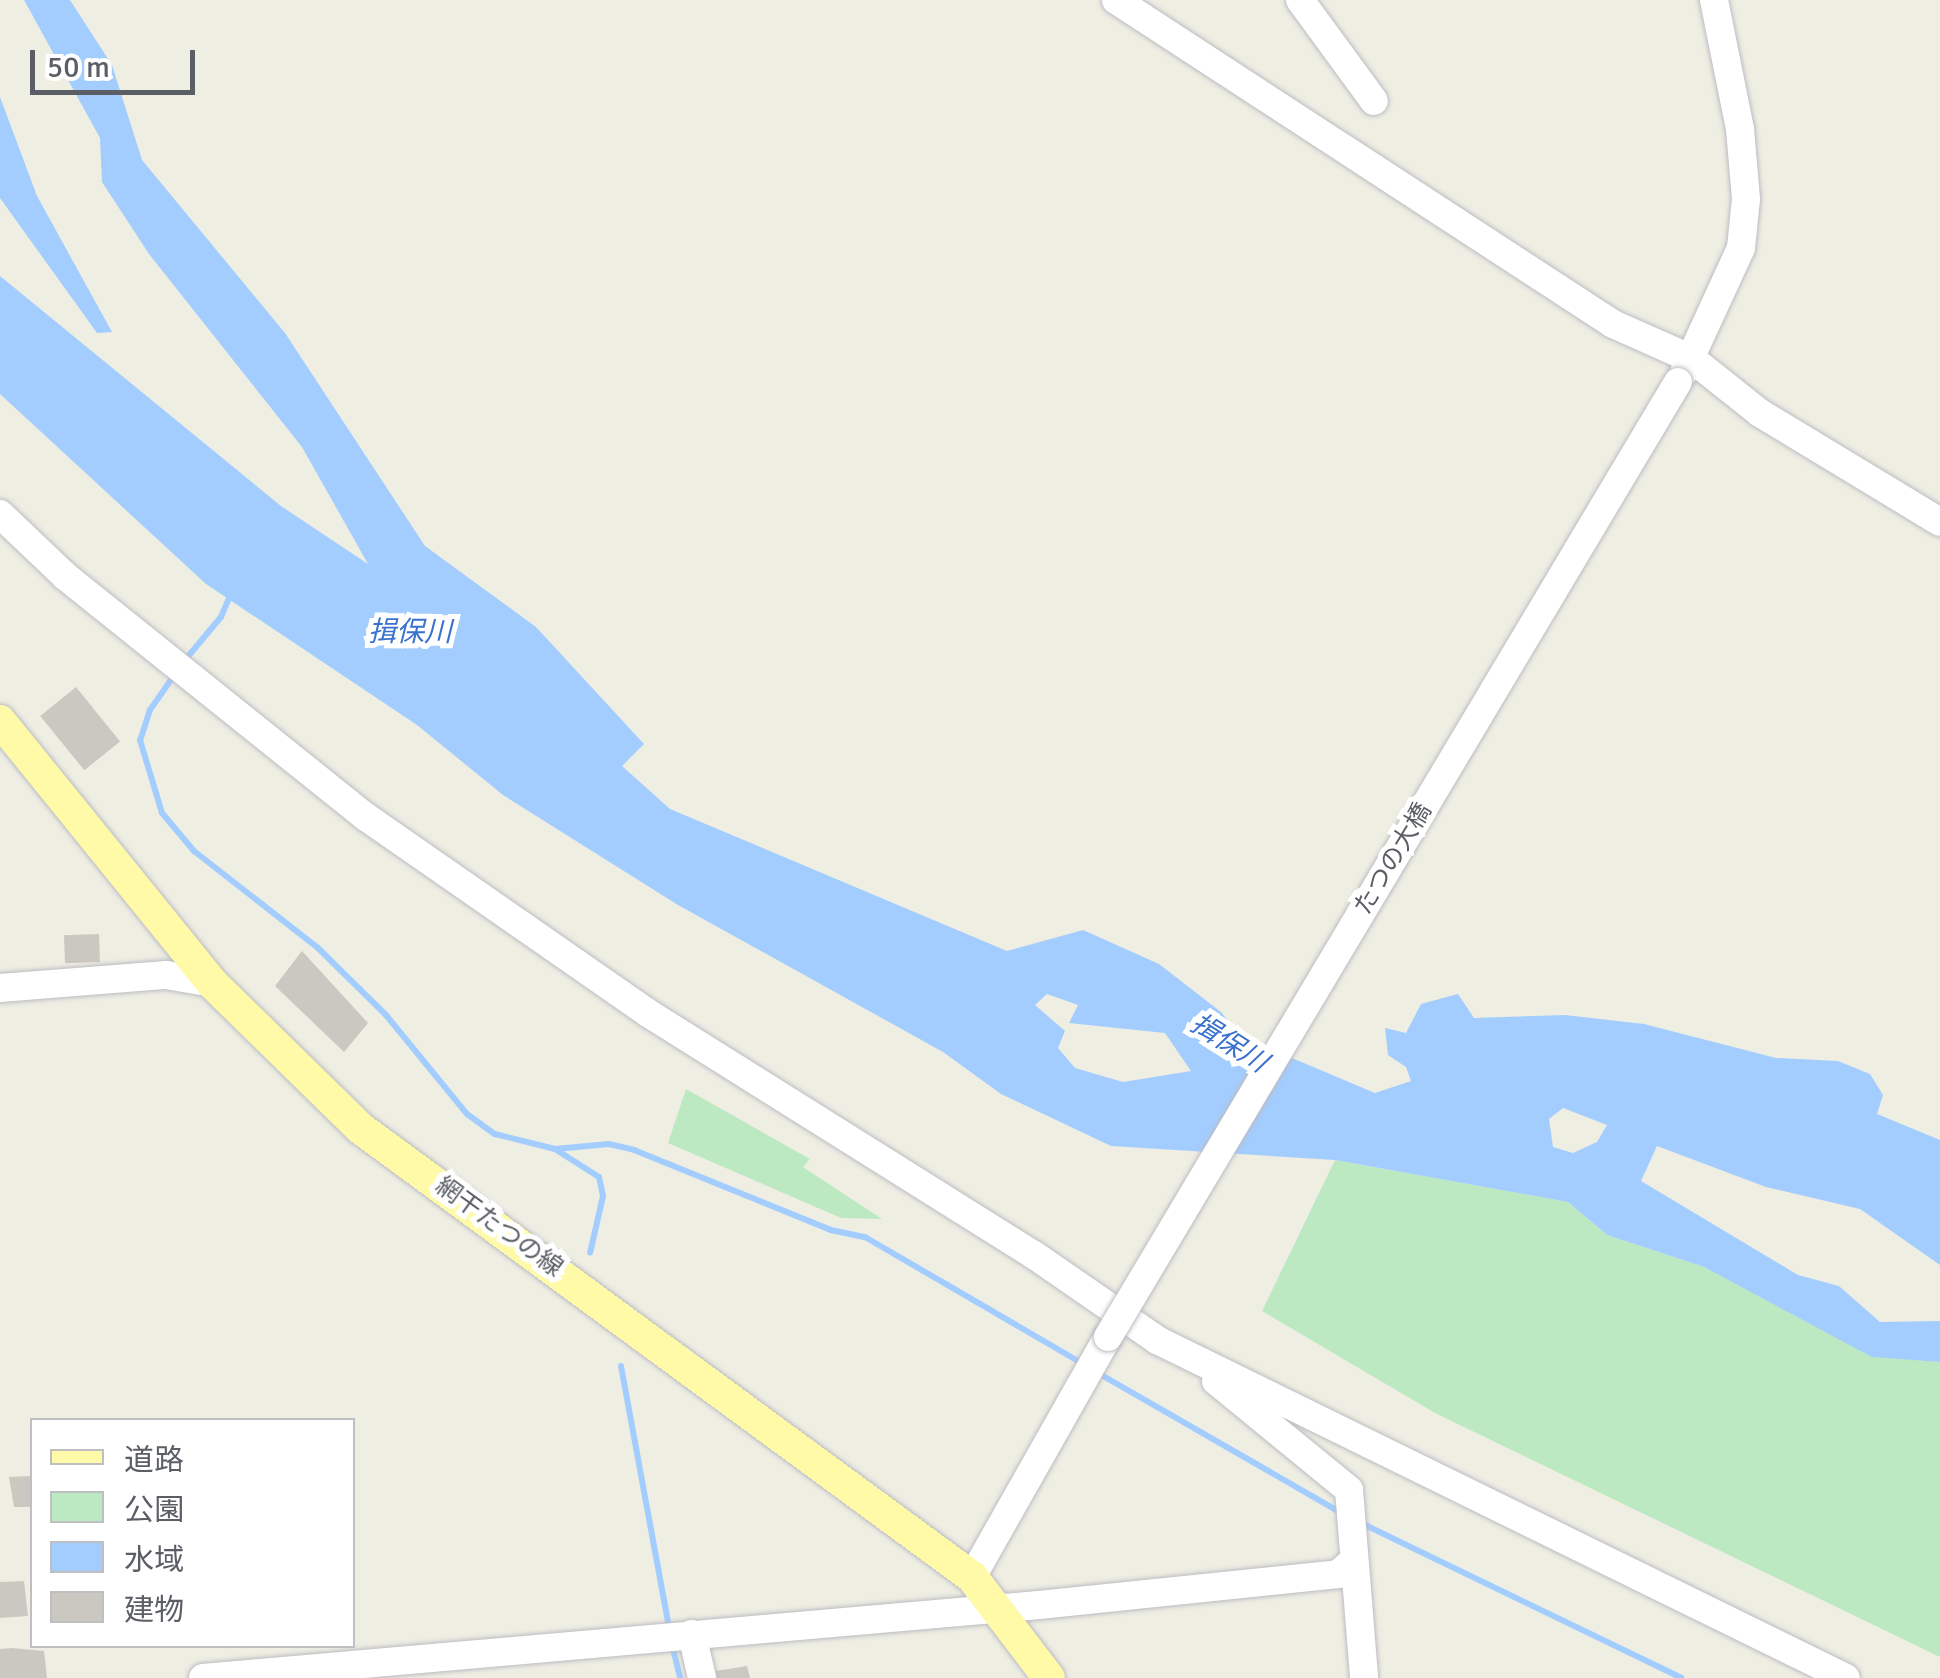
<!DOCTYPE html>
<meta charset="utf-8">
<style>
body{margin:0}
#map{position:relative;width:1940px;height:1678px;overflow:hidden;background:#efeee3;font-family:Signika,"Noto Sans JP",sans-serif}
div>[style]{position:absolute}
.green>*{inset:0;background:#bde9c2}
.water>*{inset:0;background:#a3cdff}
.stream>*{height:6px;margin:-3px;padding:0 3px;transform-origin:3px;border-radius:3px;background:#a3cdff}
.building>*{inset:0;background:#cac8c0;transform-origin:0 0}
.roads{filter:drop-shadow(0 0 2px #bbbcc3) drop-shadow(0 0 2px #bbbcc3)}
.minor>*{height:28px;margin:-14px;padding:0 14px;transform-origin:14px;border-radius:14px;background:#fff}
.major>*{height:32px;margin:-16px;padding:0 16px;transform-origin:16px;border-radius:16px;background:#fffaa8}
.bridges{filter:drop-shadow(0 0 2px #bbbcc3) drop-shadow(0 0 2px #bbbcc3)}
.minor-bridge>*{height:28px;margin:-14px;padding:0 14px;transform-origin:14px;border-radius:14px;background:#fff}
span{translate:-50% -50%;white-space:nowrap;text-align:center;line-height:1.15;-webkit-text-stroke:10px #fff;paint-order:stroke}
.street-label{font-size:25px;color:#5b5e65}
.water-label{font-size:28px;color:#3a72ce;font-style:italic}
.legend{position:absolute;left:30px;top:1418px;width:325px;height:230px;box-sizing:border-box;background:#fff;border:2px solid #bdbfc1;margin:0;padding:12px 18px;list-style:none;font-size:30px;color:#5b5e65}
.legend li{display:flex;align-items:center;gap:20px;height:50px}
.legend b{width:50px;border:2px solid #bdbfc1}
.scale{position:absolute;left:30px;top:50px;width:165px;height:45px;box-sizing:border-box;border:5px solid #5b5e65;border-top:0;padding-left:12px;font-size:30px;line-height:35px;white-space:nowrap;color:#5b5e65;-webkit-text-stroke:8px #fff;paint-order:stroke}
</style>
<div id="map">
<div class="green">
<i style="clip-path:polygon(686px 1089px,810px 1159px,803px 1167px,882px 1219px,841px 1218px,668px 1143px)"></i>
<i style="clip-path:polygon(1335px 1160px,1568px 1202px,1607px 1235px,1704px 1267px,1872px 1356px,1940px 1362px,1940px 1657px,1435px 1413px,1262px 1311px)"></i>
</div>
<div class="water">
<i style="clip-path:polygon(evenodd,24px 0,70px 0,112px 65px,142px 160px,285px 333px,425px 546px,536px 627px,644px 744px,622px 766px,670px 809px,1007px 951px,1083px 930px,1159px 964px,1221px 1012px,1240px 1036px,1375px 1093px,1411px 1081px,1406px 1067px,1388px 1055px,1385px 1028px,1406px 1033px,1421px 1004px,1458px 994px,1474px 1018px,1565px 1015px,1644px 1024px,1776px 1058px,1838px 1061px,1870px 1074px,1883px 1095px,1877px 1114px,1940px 1140px,1940px 1265px,1860px 1209px,1766px 1187px,1657px 1146px,1641px 1181px,1798px 1275px,1839px 1286px,1880px 1322px,1940px 1321px,1940px 1362px,1872px 1357px,1704px 1267px,1607px 1235px,1568px 1202px,1335px 1160px,1111px 1146px,1001px 1094px,943px 1052px,678px 905px,503px 795px,417px 725px,206px 584px,0 394px,0 276px,281px 506px,368px 564px,302px 447px,149px 254px,102px 182px,100px 138px,24px 0,1047px 994px,1078px 1005px,1069px 1023px,1165px 1033px,1191px 1071px,1123px 1082px,1075px 1068px,1058px 1048px,1065px 1031px,1035px 1005px,1047px 994px,24px 0,1563px 1108px,1607px 1125px,1597px 1142px,1573px 1153px,1553px 1147px,1549px 1119px,1563px 1108px)"></i>
<i style="clip-path:polygon(0 97px,37px 196px,112px 332px,97px 333px,0 198px)"></i>
</div>
<div class="stream">
<i style="left:185px;top:660px;width:56px;rotate:-50.1deg"></i>
<i style="left:221px;top:617px;width:26px;rotate:-67deg"></i>
<i style="left:175px;top:674px;width:44px;rotate:124.8deg"></i>
<i style="left:150px;top:710px;width:32px;rotate:108deg"></i>
<i style="left:140px;top:740px;width:76px;rotate:73.2deg"></i>
<i style="left:162px;top:813px;width:50px;rotate:49.9deg"></i>
<i style="left:194px;top:851px;width:156px;rotate:38deg"></i>
<i style="left:317px;top:947px;width:97px;rotate:44.6deg"></i>
<i style="left:386px;top:1015px;width:128px;rotate:50.7deg"></i>
<i style="left:467px;top:1114px;width:34px;rotate:36deg"></i>
<i style="left:495px;top:1134px;width:62px;rotate:14deg"></i>
<i style="left:555px;top:1149px;width:52px;rotate:32.5deg"></i>
<i style="left:599px;top:1177px;width:19px;rotate:78deg"></i>
<i style="left:603px;top:1196px;width:58px;rotate:102.8deg"></i>
<i style="left:555px;top:1149px;width:54px;rotate:-5.3deg"></i>
<i style="left:609px;top:1144px;width:26px;rotate:13deg"></i>
<i style="left:634px;top:1150px;width:213px;rotate:22.1deg"></i>
<i style="left:831px;top:1230px;width:35px;rotate:12deg"></i>
<i style="left:865px;top:1237px;width:252px;rotate:30.2deg"></i>
<i style="left:621px;top:1366px;width:266px;rotate:79.6deg"></i>
<i style="left:1098px;top:1373px;width:283px;rotate:29.9deg"></i>
<i style="left:1359px;top:1522px;width:358px;rotate:25.8deg"></i>
<i style="left:672px;top:1645px;width:34px;rotate:76deg"></i>
</div>
<div class="building">
<i style="left:76px;top:687px;width:70px;height:46px;rotate:51deg"></i>
<i style="left:99px;top:934px;width:28px;height:35px;rotate:88deg"></i>
<i style="clip-path:polygon(302px 951px,368px 1023px,344px 1052px,275px 986px)"></i>
<i style="clip-path:polygon(32px 1476px,32px 1507px,14px 1507px,9px 1477px)"></i>
<i style="clip-path:polygon(24px 1581px,28px 1616px,0 1618px,0 1582px)"></i>
<i style="clip-path:polygon(12px 1648px,44px 1651px,47px 1678px,0 1678px,0 1649px)"></i>
<i style="clip-path:polygon(747px 1666px,750px 1678px,717px 1678px,716px 1671px)"></i>
</div>
<div class="roads">
<div class="minor">
<i style="left:1116px;top:0;width:593px;rotate:33.1deg"></i>
<i style="left:1613px;top:324px;width:86px;rotate:23.9deg"></i>
<i style="left:1692px;top:359px;width:87px;rotate:38.5deg"></i>
<i style="left:1760px;top:413px;width:210px;rotate:31.2deg"></i>
<i style="left:1300px;top:0;width:125px;rotate:53.8deg"></i>
<i style="left:1684px;top:372px;width:136px;rotate:-65.3deg"></i>
<i style="left:1741px;top:248px;width:49px;rotate:-84.2deg"></i>
<i style="left:1746px;top:199px;width:70px;rotate:-94.9deg"></i>
<i style="left:1740px;top:129px;width:132px;rotate:-101.4deg"></i>
<i style="left:0;top:514px;width:90px;rotate:43.6deg"></i>
<i style="left:65px;top:576px;width:386px;rotate:38.7deg"></i>
<i style="left:366px;top:817px;width:343px;rotate:34.8deg"></i>
<i style="left:648px;top:1013px;width:456px;rotate:32.1deg"></i>
<i style="left:1034px;top:1255px;width:150px;rotate:34.6deg"></i>
<i style="left:1157px;top:1340px;width:767px;rotate:26.13deg"></i>
<i style="left:0;top:988px;width:167px;rotate:-4.5deg"></i>
<i style="left:166px;top:975px;width:47px;rotate:9.9deg"></i>
<i style="left:1216px;top:1381px;width:172px;rotate:39.3deg"></i>
<i style="left:1349px;top:1490px;width:189px;rotate:85.4deg"></i>
<i style="left:972px;top:1577px;width:276px;rotate:-60.5deg"></i>
<i style="left:692px;top:1634px;width:45px;rotate:77.2deg"></i>
<i style="left:203px;top:1678px;width:839px;rotate:-4.99deg"></i>
<i style="left:1039px;top:1605px;width:301px;rotate:-5.9deg"></i>
<i style="left:1338px;top:1574px;width:18px;rotate:-41deg"></i>
</div>
<div class="major">
<i style="left:0;top:721px;width:337px;rotate:51deg"></i>
<i style="left:212px;top:983px;width:207px;rotate:44.4deg"></i>
<i style="left:360px;top:1128px;width:759px;rotate:36.27deg"></i>
<i style="left:972px;top:1577px;width:127px;rotate:52.7deg"></i>
</div>
</div>
<div class="bridges">
<div class="minor-bridge">
<i style="left:1108px;top:1337px;width:1112px;rotate:-59.17deg"></i>
</div>
</div>
<div class="street-label">
<span style="left:1393px;top:859px;rotate:-59deg">たつの大橋</span>
<span style="left:499px;top:1227px;rotate:36deg">網干たつの線</span>
</div>
<div class="water-label">
<span style="left:410px;top:632px">揖保川</span>
<span style="left:1229px;top:1043px;rotate:32deg">揖保川</span>
</div>
<ul class="legend">
<li><b style="height:12px;background:#fffaa8"></b>道路</li>
<li><b style="height:28px;background:#bde9c2"></b>公園</li>
<li><b style="height:28px;background:#a3cdff"></b>水域</li>
<li><b style="height:28px;background:#cac8c0"></b>建物</li>
</ul>
<div class="scale">50 m</div>
</div>
